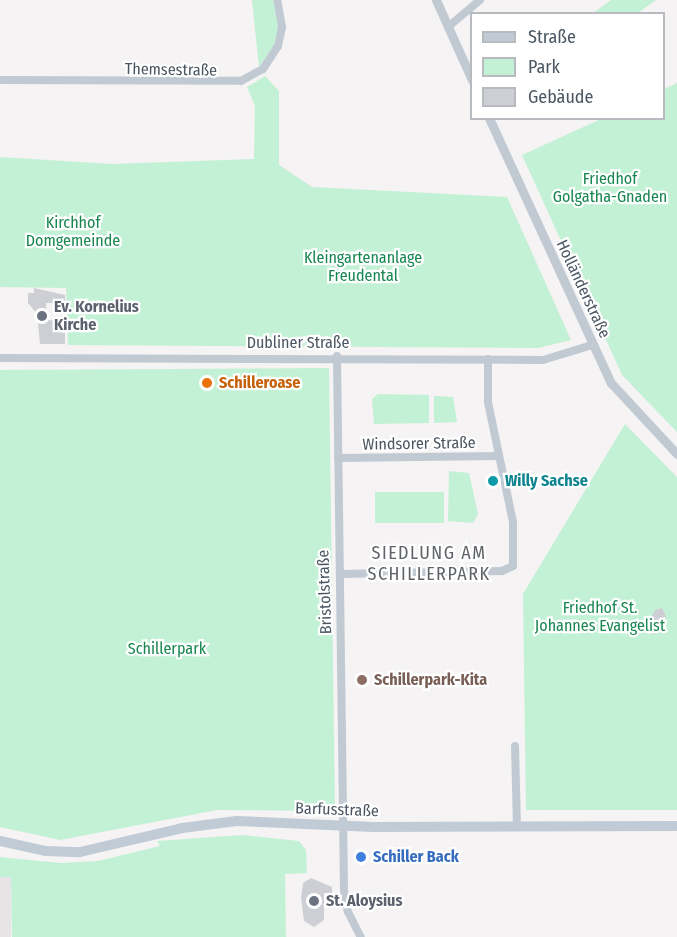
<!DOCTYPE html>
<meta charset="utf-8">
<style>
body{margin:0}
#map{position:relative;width:677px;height:937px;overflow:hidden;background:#f5f3f3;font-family:"Fira Sans Condensed",sans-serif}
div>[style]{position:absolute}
.education>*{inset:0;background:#e6e4e5;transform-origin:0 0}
.green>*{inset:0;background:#c3f1d5;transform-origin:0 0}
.building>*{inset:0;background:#cdcfd5}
.minor>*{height:8px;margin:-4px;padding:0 4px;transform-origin:4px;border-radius:4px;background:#c1cad2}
.tertiary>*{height:9px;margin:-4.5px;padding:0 4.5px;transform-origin:4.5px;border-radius:4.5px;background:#c1cad2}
.secondary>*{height:10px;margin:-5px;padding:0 5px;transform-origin:5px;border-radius:5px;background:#c1cbd6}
.dots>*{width:16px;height:16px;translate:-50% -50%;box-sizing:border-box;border:3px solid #fff;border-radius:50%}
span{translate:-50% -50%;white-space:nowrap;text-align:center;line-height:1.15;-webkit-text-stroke:4.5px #fff;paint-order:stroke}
.street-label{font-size:16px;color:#4a5661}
.park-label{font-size:16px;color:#17864f}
.worship-label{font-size:16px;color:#5b616d;font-weight:700}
.left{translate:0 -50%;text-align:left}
.food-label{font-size:16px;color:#c56008;font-weight:700}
.culture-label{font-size:16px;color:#0d838f;font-weight:700}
.education-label{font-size:16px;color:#785e54;font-weight:700}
.shop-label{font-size:16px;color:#366cbe;font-weight:700}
.neighbourhood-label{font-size:18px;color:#5f6368;letter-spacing:1.5px}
.legend{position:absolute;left:470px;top:12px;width:195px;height:108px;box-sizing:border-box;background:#fff;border:2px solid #b7bbc0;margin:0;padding:8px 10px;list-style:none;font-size:18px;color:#4a5661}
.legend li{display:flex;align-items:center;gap:12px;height:30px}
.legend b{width:30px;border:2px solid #b7bbc0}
</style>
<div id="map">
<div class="education">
<i style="left:0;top:877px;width:11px;height:60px"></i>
</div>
<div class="green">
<i style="clip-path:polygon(252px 0,273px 0,278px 27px,274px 45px,259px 67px)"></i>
<i style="clip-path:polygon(611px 0,656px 0,638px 13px,593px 13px)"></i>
<i style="clip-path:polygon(265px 76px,279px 91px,279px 165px,312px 187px,507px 197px,571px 340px,538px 348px,68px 345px,66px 288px,0 287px,0 157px,112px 164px,254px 159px,255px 106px,247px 87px)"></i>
<i style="clip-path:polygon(677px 83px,677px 432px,622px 375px,522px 155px,601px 119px,664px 118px,664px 89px)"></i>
<i style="clip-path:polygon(329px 368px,335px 811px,217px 810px,60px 840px,0 827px,0 370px)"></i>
<i style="clip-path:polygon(378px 394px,429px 395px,429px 423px,374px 424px,372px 399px)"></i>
<i style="clip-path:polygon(434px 396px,453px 397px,457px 422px,434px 423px)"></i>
<i style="clip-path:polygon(625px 424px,677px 477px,677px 810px,526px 810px,523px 594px)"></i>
<i style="clip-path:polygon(449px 471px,469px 473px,478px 514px,473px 523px,448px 521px)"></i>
<i style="left:375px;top:492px;width:69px;height:31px"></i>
<i style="clip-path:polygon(242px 835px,299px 841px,306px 850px,307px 873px,285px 874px,286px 937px,12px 937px,11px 877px,0 877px,0 857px,60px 863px,98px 861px,160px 846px,157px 841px)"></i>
</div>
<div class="building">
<i style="clip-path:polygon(34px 288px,65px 295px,65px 303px,46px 303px,47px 320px,65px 321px,65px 344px,40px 344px,37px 314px,28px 303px,28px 293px,34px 293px)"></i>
<i style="clip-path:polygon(662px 608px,666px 616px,654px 635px,645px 630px,655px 610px)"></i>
<i style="clip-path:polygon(311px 878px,332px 887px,332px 893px,324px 893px,324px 920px,314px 927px,304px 921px,301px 898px,303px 883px)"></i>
</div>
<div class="minor">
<i style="left:448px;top:27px;width:42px;rotate:-40.2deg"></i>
<i style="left:0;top:80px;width:241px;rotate:0.2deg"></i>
<i style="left:241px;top:81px;width:25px;rotate:-29deg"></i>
<i style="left:263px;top:69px;width:27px;rotate:-57deg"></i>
<i style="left:278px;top:46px;width:19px;rotate:-78deg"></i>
<i style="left:282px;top:27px;width:27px;rotate:-100deg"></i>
<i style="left:337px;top:356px;width:534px;rotate:89.25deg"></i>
<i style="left:344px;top:890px;width:22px;rotate:80deg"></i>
<i style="left:348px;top:912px;width:28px;rotate:63deg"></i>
<i style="left:0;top:358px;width:543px;rotate:0.21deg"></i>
<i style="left:543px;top:360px;width:51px;rotate:-17deg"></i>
<i style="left:338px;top:458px;width:161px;rotate:-0.7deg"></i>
<i style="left:340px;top:574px;width:162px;rotate:-1.1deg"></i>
<i style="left:502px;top:571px;width:12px;rotate:-24deg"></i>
<i style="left:513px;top:566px;width:44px;rotate:-90deg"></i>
<i style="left:513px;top:522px;width:123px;rotate:-101.8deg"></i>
<i style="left:488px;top:402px;width:43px;rotate:-90deg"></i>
<i style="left:515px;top:746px;width:81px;rotate:88.6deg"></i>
</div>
<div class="tertiary">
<i style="left:436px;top:0;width:88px;rotate:65.8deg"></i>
<i style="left:489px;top:118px;width:292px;rotate:65.3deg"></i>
<i style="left:611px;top:383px;width:97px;rotate:47.1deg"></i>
</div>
<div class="secondary">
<i style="left:0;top:841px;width:47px;rotate:12.3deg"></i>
<i style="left:46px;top:851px;width:34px;rotate:2deg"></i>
<i style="left:80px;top:852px;width:105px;rotate:-13.2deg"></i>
<i style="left:182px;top:828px;width:55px;rotate:-7.3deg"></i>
<i style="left:237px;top:821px;width:137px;rotate:2.5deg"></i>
<i style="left:374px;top:827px;width:303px;rotate:-0.2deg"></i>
</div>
<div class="dots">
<i style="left:42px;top:316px;background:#6b7280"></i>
<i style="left:207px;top:383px;background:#e8710a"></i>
<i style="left:493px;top:481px;background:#0f9aa8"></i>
<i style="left:362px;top:680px;background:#8d6e63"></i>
<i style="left:361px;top:857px;background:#3f7fe0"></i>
<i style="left:314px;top:901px;background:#6b7280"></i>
</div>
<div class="street-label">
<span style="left:171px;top:70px;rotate:1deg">Themsestraße</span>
<span style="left:583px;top:289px;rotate:65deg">Holländerstraße</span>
<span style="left:298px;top:343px">Dubliner Straße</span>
<span style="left:419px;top:444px;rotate:-1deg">Windsorer Straße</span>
<span style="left:325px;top:592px;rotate:-92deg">Bristolstraße</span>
<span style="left:337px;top:810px;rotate:2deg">Barfusstraße</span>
</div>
<div class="park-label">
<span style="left:610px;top:188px">Friedhof<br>Golgatha-Gnaden</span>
<span style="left:73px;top:232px">Kirchhof<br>Domgemeinde</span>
<span style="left:363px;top:267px">Kleingartenanlage<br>Freudental</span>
<span style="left:600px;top:617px">Friedhof St.<br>Johannes Evangelist</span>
<span style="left:167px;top:649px">Schillerpark</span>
</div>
<div class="worship-label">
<span class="left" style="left:54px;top:316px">Ev. Kornelius<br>Kirche</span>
<span class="left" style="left:326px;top:901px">St. Aloysius</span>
</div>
<div class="food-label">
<span class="left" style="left:219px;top:383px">Schilleroase</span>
</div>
<div class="culture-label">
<span class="left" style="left:505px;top:481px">Willy Sachse</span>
</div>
<div class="education-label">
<span class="left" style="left:374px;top:680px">Schillerpark-Kita</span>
</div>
<div class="shop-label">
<span class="left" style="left:373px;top:857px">Schiller Back</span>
</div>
<div class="neighbourhood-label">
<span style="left:429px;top:564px">SIEDLUNG AM<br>SCHILLERPARK</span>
</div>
<ul class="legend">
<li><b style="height:8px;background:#c1cbd6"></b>Straße</li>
<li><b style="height:16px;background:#c3f1d5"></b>Park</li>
<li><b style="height:16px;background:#cdcfd5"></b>Gebäude</li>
</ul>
</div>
